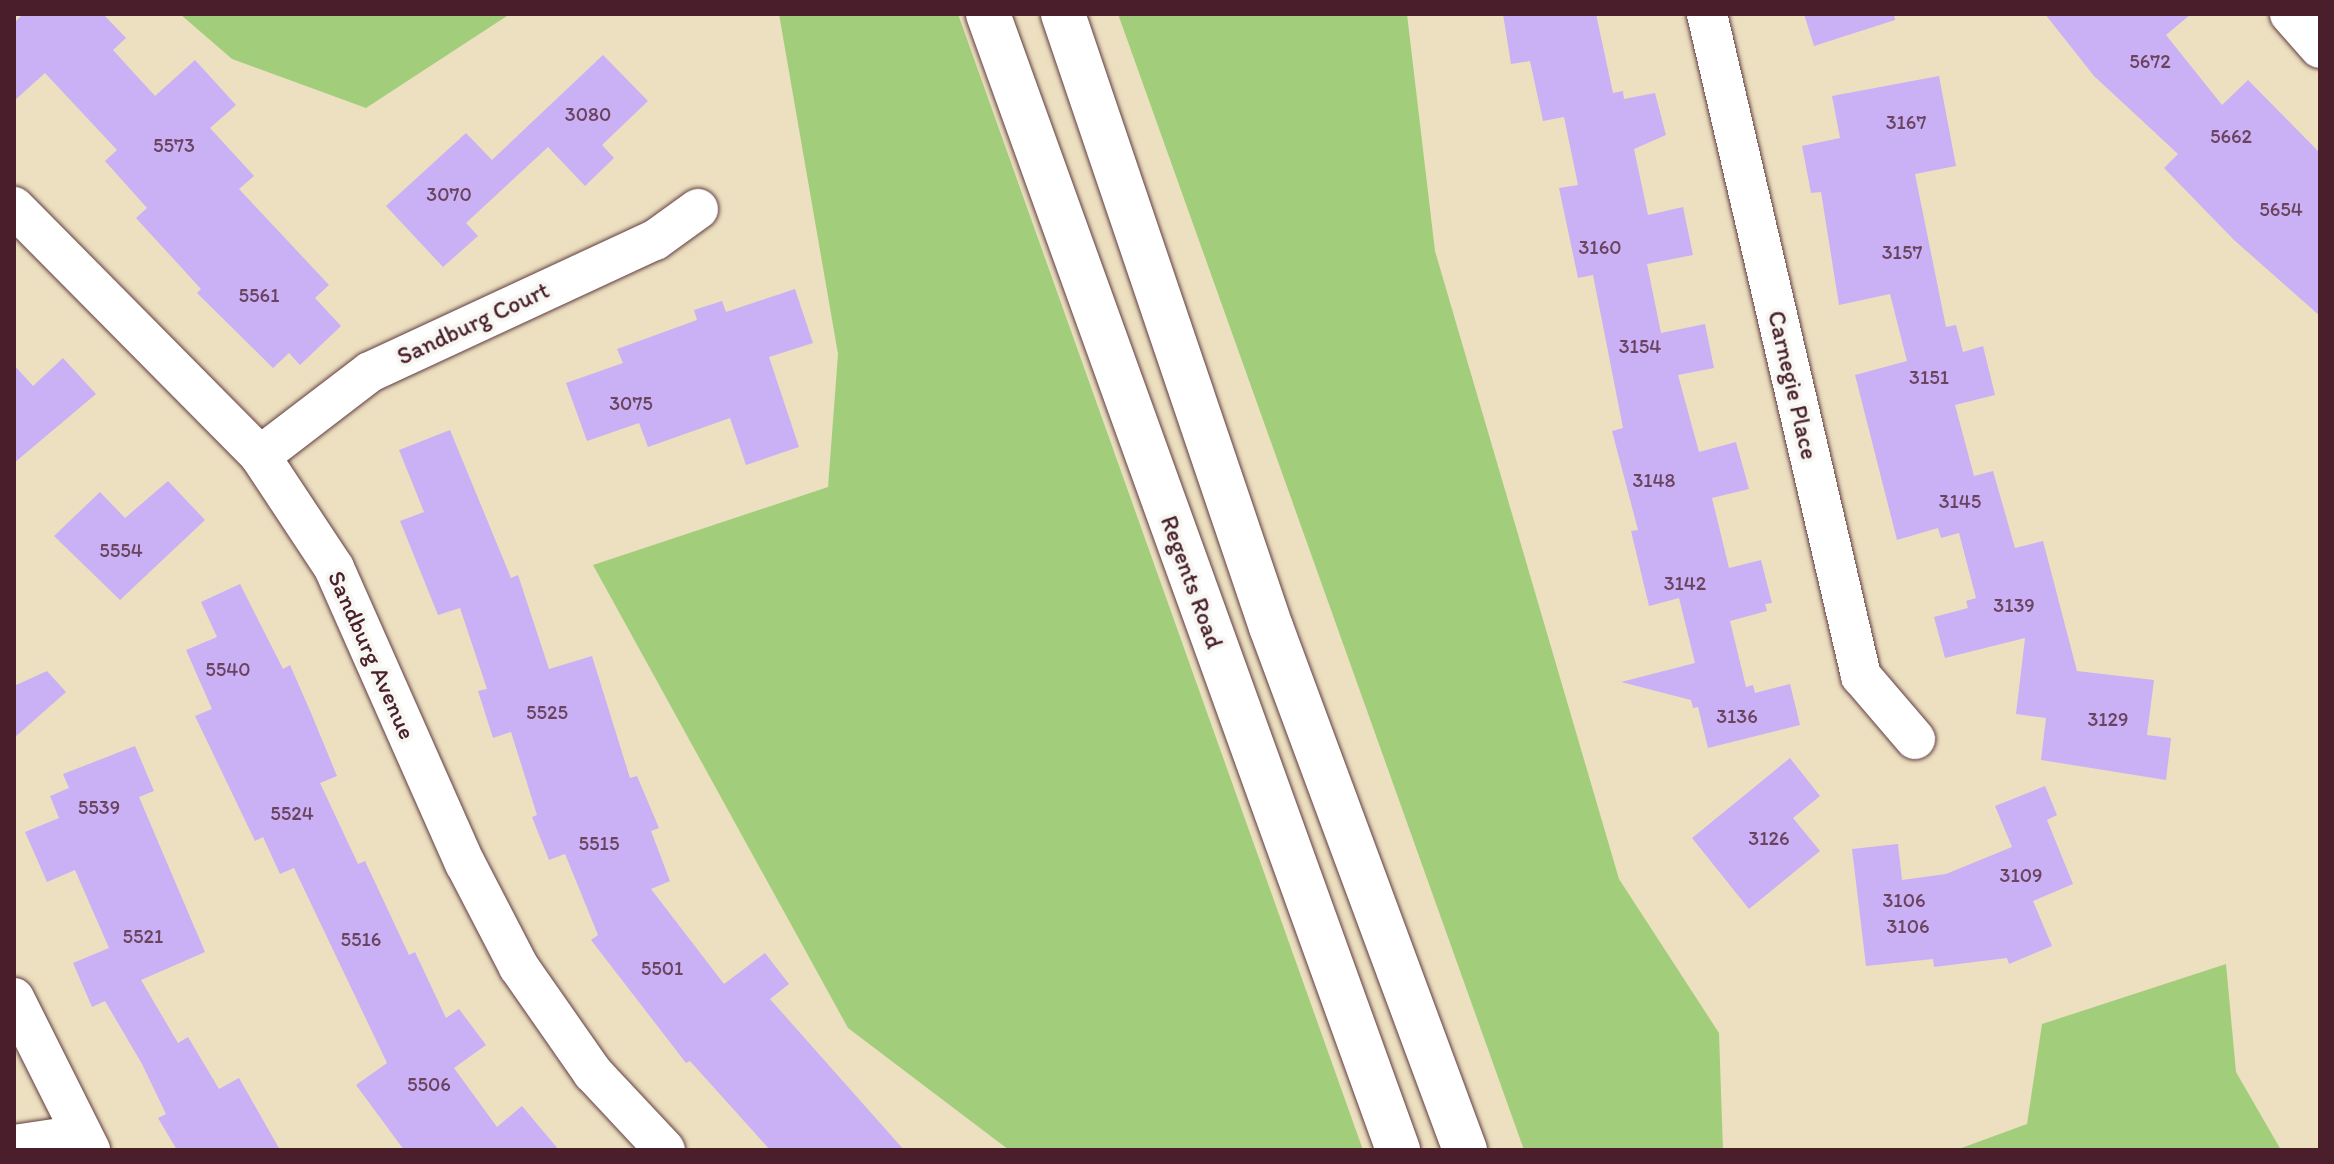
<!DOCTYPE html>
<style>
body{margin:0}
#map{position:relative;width:2334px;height:1164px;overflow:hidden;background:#ece0c0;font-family:Itim,sans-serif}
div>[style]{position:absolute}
.green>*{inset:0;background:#a2ce7c}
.building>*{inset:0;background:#cab0f5}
.roads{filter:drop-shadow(0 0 2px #623c41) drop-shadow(0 0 2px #623c41)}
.minor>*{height:40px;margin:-20px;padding:0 20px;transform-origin:20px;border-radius:20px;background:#fff}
.secondary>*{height:44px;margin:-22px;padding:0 22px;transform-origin:22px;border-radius:22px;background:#fff}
span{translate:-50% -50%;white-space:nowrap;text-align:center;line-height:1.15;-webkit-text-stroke:8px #f6f6f2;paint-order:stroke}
.number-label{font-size:20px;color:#6a435e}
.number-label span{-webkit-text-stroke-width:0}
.street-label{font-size:24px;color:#4a1f2b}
.frame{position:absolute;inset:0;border:16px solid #4a1f2b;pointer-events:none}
</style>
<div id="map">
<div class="green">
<i style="clip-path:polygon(180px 14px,510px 14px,366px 108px,232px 59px)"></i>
<i style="clip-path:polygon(779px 14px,958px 14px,1363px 1150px,1009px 1150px,848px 1028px,593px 565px,828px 487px,838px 354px)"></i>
<i style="clip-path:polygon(1118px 14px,1407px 14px,1435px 251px,1619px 879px,1719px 1033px,1723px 1150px,1524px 1150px)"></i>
<i style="clip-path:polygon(2226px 964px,2236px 1072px,2281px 1150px,1956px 1150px,2027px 1124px,2042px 1024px)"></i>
</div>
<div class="building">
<i style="clip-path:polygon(23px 14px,103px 14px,126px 38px,113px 50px,155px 96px,195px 60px,236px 105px,210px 128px,254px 176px,239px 189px,329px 285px,315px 298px,341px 326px,300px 365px,289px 353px,273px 368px,197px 293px,201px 289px,136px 218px,147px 208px,105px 161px,117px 150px,45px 73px,14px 101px,14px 23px)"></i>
<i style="clip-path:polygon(1503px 14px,1596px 14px,1613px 93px,1623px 91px,1624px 99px,1655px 93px,1666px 135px,1634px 149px,1648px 215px,1683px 207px,1693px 255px,1647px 264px,1661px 333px,1705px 324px,1714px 368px,1678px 375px,1699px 452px,1736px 442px,1749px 489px,1712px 498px,1729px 568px,1761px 560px,1772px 603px,1765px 604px,1767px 611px,1730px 621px,1746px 687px,1753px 685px,1755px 693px,1790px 684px,1800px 725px,1708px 748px,1698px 707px,1693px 708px,1691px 700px,1621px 682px,1695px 663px,1679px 598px,1649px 606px,1631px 531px,1638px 530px,1612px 431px,1623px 428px,1593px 275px,1578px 278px,1559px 188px,1578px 185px,1564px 117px,1543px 121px,1530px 61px,1511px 64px)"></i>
<i style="clip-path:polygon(1804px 14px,1894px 14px,1895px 20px,1814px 46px)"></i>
<i style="clip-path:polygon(2045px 14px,2191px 14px,2166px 35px,2222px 105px,2248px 80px,2320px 153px,2320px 316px,2234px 240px,2164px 168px,2178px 154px,2094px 76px)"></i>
<i style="clip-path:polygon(603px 55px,648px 101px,602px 145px,614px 158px,585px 186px,548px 147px,466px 223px,478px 236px,443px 267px,386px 206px,466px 133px,492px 160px)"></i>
<i style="clip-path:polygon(1939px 76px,1956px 166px,1915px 174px,1946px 327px,1956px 325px,1963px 352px,1983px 346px,1995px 395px,1955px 405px,1974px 476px,1993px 471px,2015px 548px,2043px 541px,2077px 671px,2154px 680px,2147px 735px,2171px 738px,2166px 780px,2041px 760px,2046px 718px,2016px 714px,2025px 638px,1945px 658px,1934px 617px,1968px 608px,1966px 601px,1976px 598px,1959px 533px,1941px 538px,1938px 528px,1897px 540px,1855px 375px,1907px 361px,1890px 294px,1839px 305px,1821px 192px,1811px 193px,1802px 146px,1840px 138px,1832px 96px)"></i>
<i style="clip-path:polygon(795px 289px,813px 343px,769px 357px,799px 447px,746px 465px,730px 418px,648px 447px,639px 423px,587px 441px,566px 383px,623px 363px,617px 349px,697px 320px,694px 310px,722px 301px,726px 312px)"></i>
<i style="clip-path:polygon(63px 358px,96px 394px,14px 463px,14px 365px,33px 386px)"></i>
<i style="clip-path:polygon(450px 430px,511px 578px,518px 575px,549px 669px,592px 656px,630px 778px,637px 776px,659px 828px,651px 831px,670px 881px,651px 889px,724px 984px,765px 953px,789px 984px,770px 999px,904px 1150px,770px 1150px,690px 1061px,686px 1063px,591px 940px,598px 935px,565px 854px,549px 860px,532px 817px,537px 815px,511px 732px,493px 738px,478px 691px,487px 689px,460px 608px,438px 615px,400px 521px,424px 512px,399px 450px)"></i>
<i style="clip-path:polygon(168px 481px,205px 520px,120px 600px,54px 536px,100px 492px,125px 518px)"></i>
<i style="clip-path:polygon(240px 584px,283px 669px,290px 665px,311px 713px,337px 776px,320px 783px,358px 864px,365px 861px,409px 955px,415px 952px,446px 1018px,459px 1009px,486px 1045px,454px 1068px,497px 1127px,522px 1106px,559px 1150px,404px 1150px,356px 1085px,387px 1063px,294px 868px,280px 874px,263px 837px,255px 841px,195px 716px,212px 709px,186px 650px,217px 637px,201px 602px)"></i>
<i style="clip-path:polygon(47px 671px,66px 692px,14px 738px,14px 686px)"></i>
<i style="clip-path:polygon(135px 746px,154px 791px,139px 797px,205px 952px,141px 980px,178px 1043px,188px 1037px,219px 1089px,239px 1078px,280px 1150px,177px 1150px,158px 1118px,166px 1114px,142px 1064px,105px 1001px,92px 1007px,73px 963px,109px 948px,75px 870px,47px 882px,25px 832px,59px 818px,50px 796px,69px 788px,63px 774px)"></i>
<i style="clip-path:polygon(1790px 758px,1820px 796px,1793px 818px,1820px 851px,1749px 909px,1692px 838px)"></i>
<i style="clip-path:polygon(2045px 786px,2057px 815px,2047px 820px,2073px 884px,2033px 901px,2052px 946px,2009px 964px,2007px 958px,1934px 967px,1933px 959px,1866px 966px,1852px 849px,1898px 844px,1902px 880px,1946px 874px,2012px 847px,1995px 806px)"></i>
</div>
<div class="roads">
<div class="minor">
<i style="left:1707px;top:14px;width:680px;rotate:76.9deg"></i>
<i style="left:1861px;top:676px;width:83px;rotate:49.4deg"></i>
<i style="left:2290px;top:14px;width:45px;rotate:48.6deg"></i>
<i style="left:14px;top:207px;width:350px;rotate:45.3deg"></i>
<i style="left:260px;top:456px;width:134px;rotate:56.5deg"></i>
<i style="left:334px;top:568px;width:323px;rotate:66.1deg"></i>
<i style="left:465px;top:863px;width:117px;rotate:62.6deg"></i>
<i style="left:519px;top:967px;width:129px;rotate:55.1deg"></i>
<i style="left:593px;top:1073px;width:105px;rotate:46.9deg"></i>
<i style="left:260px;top:456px;width:138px;rotate:-37.4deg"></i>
<i style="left:370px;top:372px;width:314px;rotate:-24.9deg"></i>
<i style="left:655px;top:240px;width:53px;rotate:-35.8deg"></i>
<i style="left:14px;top:998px;width:170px;rotate:63.4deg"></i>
<i style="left:14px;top:1145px;width:68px;rotate:-8.5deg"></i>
</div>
<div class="secondary">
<i style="left:988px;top:14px;width:1208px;rotate:70.15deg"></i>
<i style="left:1063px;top:14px;width:647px;rotate:71.26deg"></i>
<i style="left:1271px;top:627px;width:558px;rotate:69.65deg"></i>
</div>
</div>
<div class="number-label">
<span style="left:2150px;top:61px">5672</span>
<span style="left:588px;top:114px">3080</span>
<span style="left:1906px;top:122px">3167</span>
<span style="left:2231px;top:136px">5662</span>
<span style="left:174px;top:145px">5573</span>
<span style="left:449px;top:194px">3070</span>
<span style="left:2281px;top:209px">5654</span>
<span style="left:1600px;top:247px">3160</span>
<span style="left:1902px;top:252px">3157</span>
<span style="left:259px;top:295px">5561</span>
<span style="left:1640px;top:346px">3154</span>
<span style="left:1929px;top:377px">3151</span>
<span style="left:631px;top:403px">3075</span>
<span style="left:1654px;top:480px">3148</span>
<span style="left:1960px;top:501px">3145</span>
<span style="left:121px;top:550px">5554</span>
<span style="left:1685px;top:583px">3142</span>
<span style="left:2014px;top:605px">3139</span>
<span style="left:228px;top:669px">5540</span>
<span style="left:547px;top:712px">5525</span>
<span style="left:1737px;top:716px">3136</span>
<span style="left:2108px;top:719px">3129</span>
<span style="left:99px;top:807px">5539</span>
<span style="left:292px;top:813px">5524</span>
<span style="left:1769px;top:838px">3126</span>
<span style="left:599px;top:843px">5515</span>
<span style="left:2021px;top:875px">3109</span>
<span style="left:1904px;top:900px">3106</span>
<span style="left:1908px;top:926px">3106</span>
<span style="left:143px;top:936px">5521</span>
<span style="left:361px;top:939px">5516</span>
<span style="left:662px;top:968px">5501</span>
<span style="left:429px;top:1084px">5506</span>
</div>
<div class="street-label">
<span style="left:473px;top:323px;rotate:-25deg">Sandburg Court</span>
<span style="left:1793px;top:385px;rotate:77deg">Carnegie Place</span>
<span style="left:1192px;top:582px;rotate:70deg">Regents Road</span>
<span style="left:372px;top:655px;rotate:66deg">Sandburg Avenue</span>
</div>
<div class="frame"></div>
</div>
